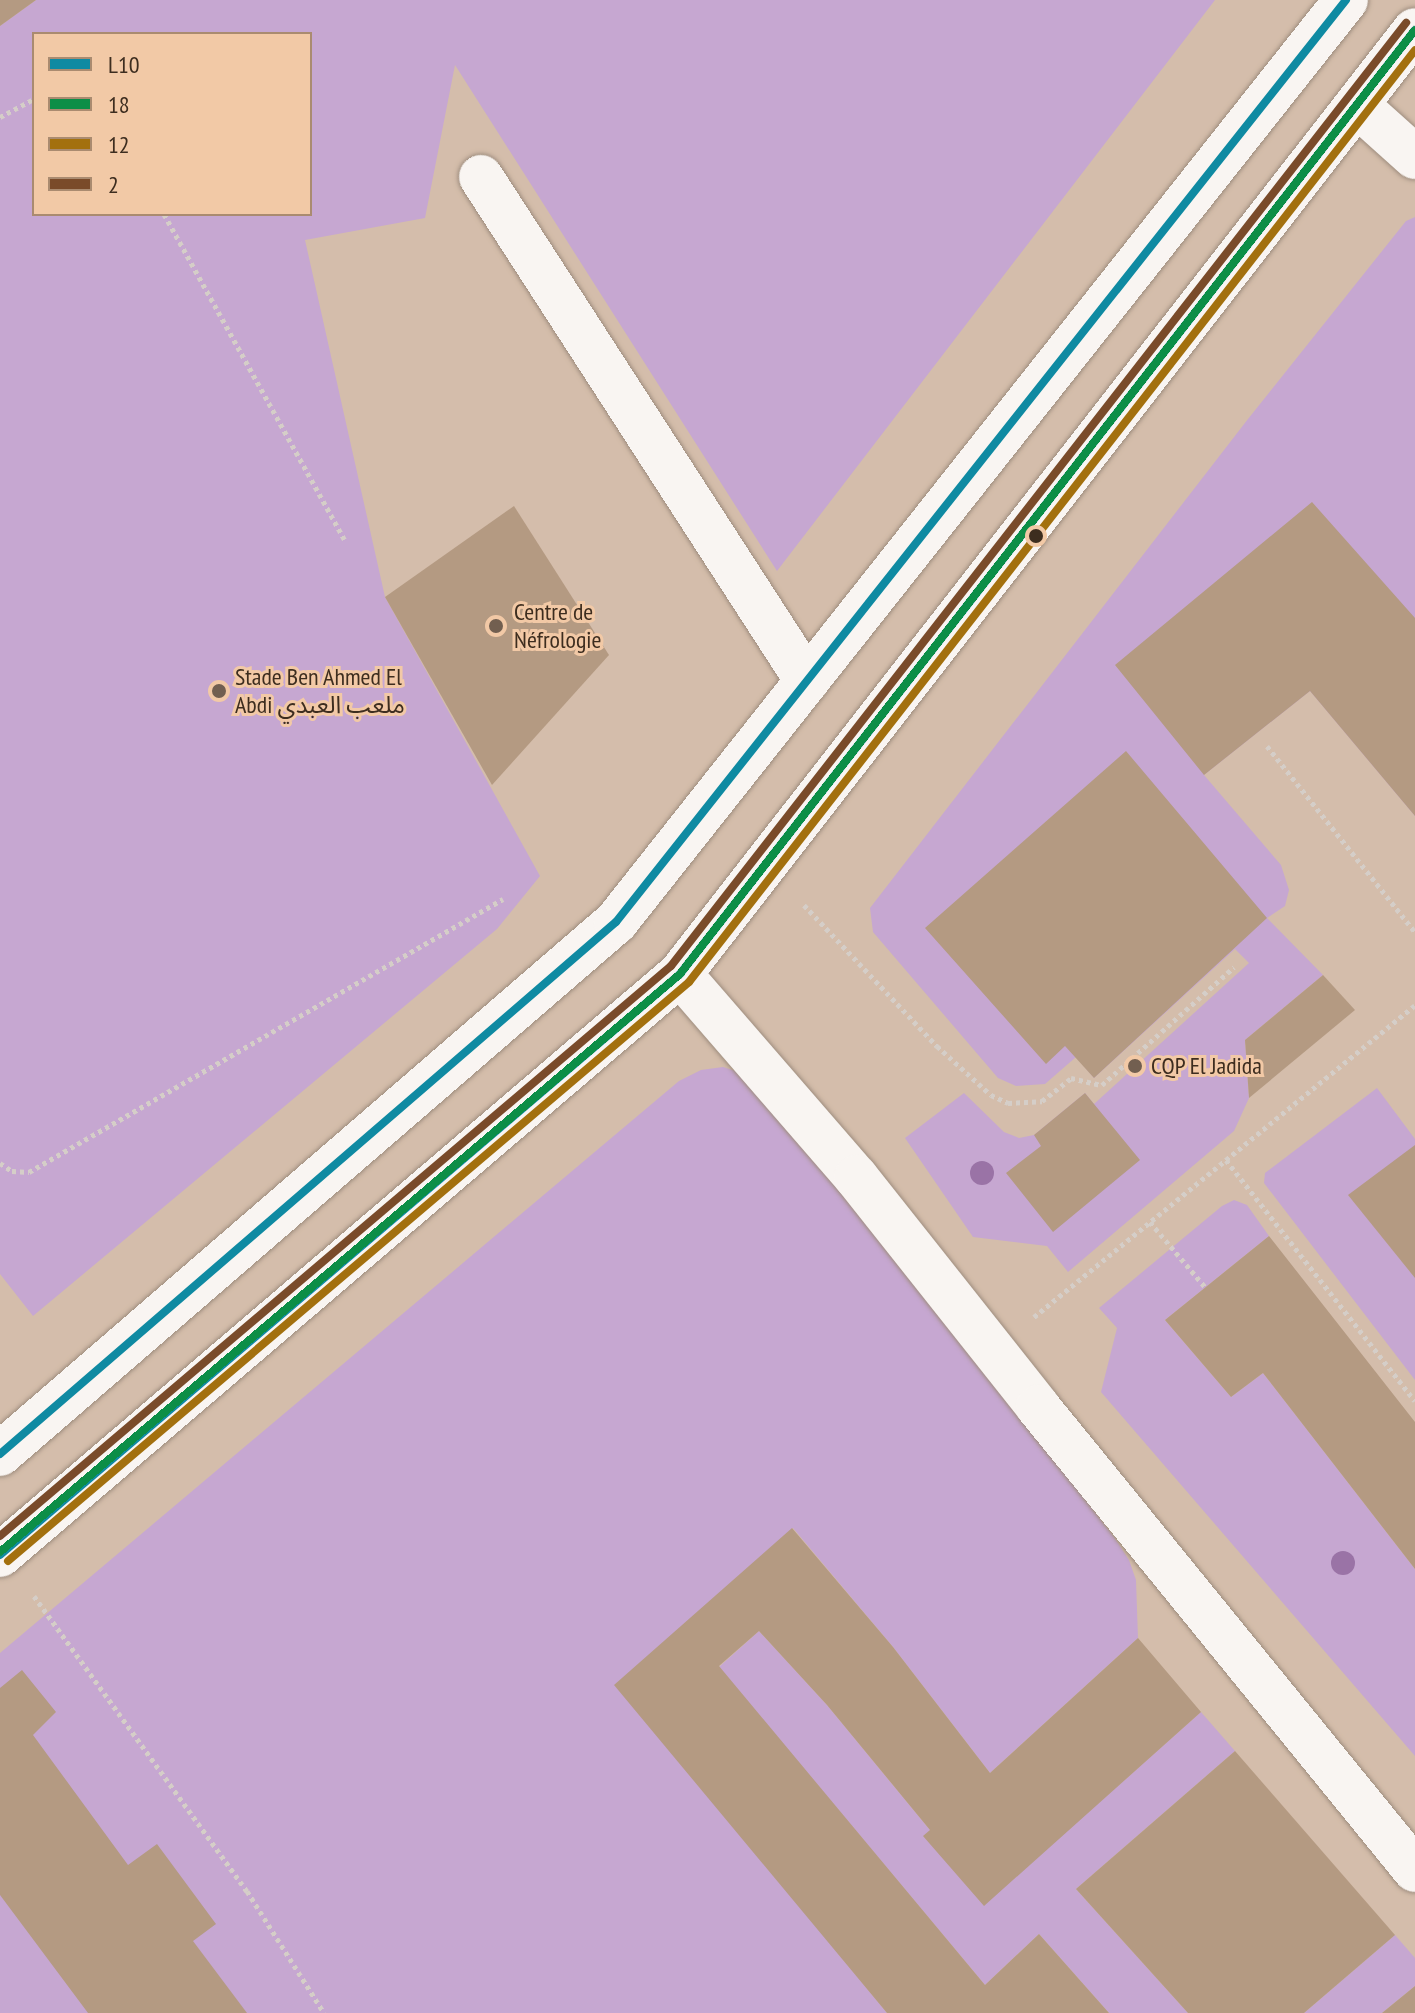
<!DOCTYPE html>
<meta charset="utf-8">
<style>
body{margin:0}
#map{position:relative;width:1415px;height:2013px;overflow:hidden;background:#d4bdab;font-family:"PT Sans Narrow","Noto Sans Arabic",sans-serif}
div>[style]{position:absolute}
.green>*{inset:0;background:#c6a7d1}
.building>*{inset:0;background:#b49a82}
.path>*{height:5px;margin-top:-2.5px;transform-origin:0;background:repeating-linear-gradient(90deg,#d5cec8 0 4px,transparent 0 8px)}
.roads{filter:drop-shadow(0 0 2px #9e8d7e) drop-shadow(0 0 2px #9e8d7e)}
.minor>*{height:44px;margin:-22px;padding:0 22px;transform-origin:22px;border-radius:22px;background:#f9f5f2}
.tertiary>*{height:44px;margin:-22px;padding:0 22px;transform-origin:22px;border-radius:22px;background:#f9f5f2}
.bus-1>*{height:8px;margin:-4px;padding:0 4px;transform-origin:4px;border-radius:4px;background:#0f8aa2}
.bus-2>*{height:8px;margin:-4px;padding:0 4px;transform-origin:4px;border-radius:4px;background:#0c8e47}
.bus-3>*{height:8px;margin:-4px;padding:0 4px;transform-origin:4px;border-radius:4px;background:#a3700e}
.bus-4>*{height:8px;margin:-4px;padding:0 4px;transform-origin:4px;border-radius:4px;background:#7a4b2a}
.trees>*{width:24px;height:24px;margin:-12px;border-radius:50%;background:#9a73a6}
.dots>*{width:22px;height:22px;translate:-50% -50%;box-sizing:border-box;border:4px solid #f2c9a6;border-radius:50%}
span{translate:-50% -50%;white-space:nowrap;text-align:center;line-height:1.15;-webkit-text-stroke:6px #f2c9a6;paint-order:stroke}
.poi-label{font-size:24px;color:#3d2d1f}
.left{translate:0 -50%;text-align:left}
.legend{position:absolute;left:32px;top:32px;width:280px;height:184px;box-sizing:border-box;background:#f2c9a6;border:2px solid #aa8b70;margin:0;padding:10px 14px;list-style:none;font-size:24px;color:#3d2d1f}
.legend li{display:flex;align-items:center;gap:16px;height:40px}
.legend b{width:40px;border:2px solid #aa8b70}
</style>
<div id="map">
<div class="green">
<i style="clip-path:polygon(evenodd,36px 0,1215px 0,777px 571px,455px 65px,425px 218px,305px 240px,385px 597px,540px 876px,497px 929px,33px 1316px,0 1274px,0 26px,36px 0,34px 34px,310px 34px,310px 214px,34px 214px,34px 34px)"></i>
<i style="clip-path:polygon(1415px 217px,1415px 816px,1310px 691px,1204px 775px,1281px 865px,1289px 890px,1285px 906px,1267px 918px,1323px 975px,1245px 1040px,1249px 1098px,1234px 1131px,1068px 1272px,1047px 1246px,973px 1237px,905px 1138px,964px 1093px,1004px 1132px,1019px 1138px,1034px 1135px,1085px 1093px,1094px 1104px,1249px 963px,1235px 949px,1094px 1078px,1076px 1057px,1045px 1084px,1016px 1086px,998px 1078px,873px 932px,870px 908px,1248px 419px,1406px 221px)"></i>
<i style="clip-path:polygon(723px 1067px,745px 1074px,869px 1221px,1114px 1537px,1129px 1560px,1136px 1580px,1138px 1638px,990px 1773px,893px 1647px,793px 1528px,699px 1614px,712px 1799px,887px 2013px,0 2013px,0 1653px,679px 1081px,701px 1070px)"></i>
<i style="clip-path:polygon(1377px 1088px,1415px 1139px,1415px 1380px,1264px 1183px,1265px 1173px)"></i>
<i style="clip-path:polygon(1234px 1200px,1247px 1205px,1269px 1236px,1165px 1320px,1231px 1397px,1263px 1373px,1415px 1569px,1415px 1756px,1101px 1392px,1117px 1328px,1099px 1308px,1222px 1206px)"></i>
<i style="clip-path:polygon(759px 1631px,827px 1705px,930px 1830px,984px 1905px,1201px 1712px,1235px 1751px,1076px 1889px,1188px 2013px,1109px 2013px,1039px 1934px,985px 1985px,719px 1667px)"></i>
<i style="clip-path:polygon(1395px 1935px,1415px 1958px,1415px 1986px,1382px 2013px,1304px 2013px)"></i>
</div>
<div class="building">
<i style="clip-path:polygon(0 0,36px 0,0 26px)"></i>
<i style="clip-path:polygon(1312px 502px,1415px 618px,1415px 816px,1310px 691px,1204px 775px,1115px 665px)"></i>
<i style="clip-path:polygon(514px 506px,609px 655px,492px 785px,385px 597px)"></i>
<i style="clip-path:polygon(1126px 751px,1267px 918px,1094px 1078px,1065px 1046px,1046px 1064px,925px 928px)"></i>
<i style="clip-path:polygon(1323px 975px,1355px 1010px,1249px 1098px,1245px 1040px)"></i>
<i style="clip-path:polygon(1085px 1093px,1140px 1160px,1053px 1232px,1006px 1173px,1041px 1146px,1034px 1135px)"></i>
<i style="clip-path:polygon(1415px 1145px,1415px 1278px,1348px 1195px)"></i>
<i style="clip-path:polygon(1269px 1236px,1415px 1422px,1415px 1569px,1263px 1373px,1231px 1397px,1165px 1320px)"></i>
<i style="clip-path:polygon(792px 1528px,893px 1647px,990px 1773px,1138px 1638px,1201px 1712px,984px 1906px,923px 1836px,930px 1830px,827px 1705px,759px 1631px,719px 1666px,985px 1985px,1039px 1934px,1109px 2013px,887px 2013px,614px 1685px)"></i>
<i style="clip-path:polygon(22px 1670px,56px 1712px,33px 1735px,128px 1865px,157px 1844px,216px 1924px,193px 1941px,247px 2013px,88px 2013px,0 1895px,0 1688px)"></i>
<i style="clip-path:polygon(1235px 1751px,1395px 1935px,1304px 2013px,1188px 2013px,1076px 1889px)"></i>
<i style="clip-path:polygon(1415px 1986px,1415px 2013px,1382px 2013px)"></i>
</div>
<div class="path">
<i style="left:0;top:117px;width:38px;rotate:-28deg"></i>
<i style="left:164px;top:214px;width:372px;rotate:61deg"></i>
<i style="left:1267px;top:746px;width:238px;rotate:51.5deg"></i>
<i style="left:804px;top:905px;width:194px;rotate:46.7deg"></i>
<i style="left:937px;top:1046px;width:73px;rotate:42.2deg"></i>
<i style="left:991px;top:1095px;width:19px;rotate:25deg"></i>
<i style="left:1008px;top:1103px;width:34px;rotate:-3deg"></i>
<i style="left:1042px;top:1101px;width:37px;rotate:-38deg"></i>
<i style="left:1071px;top:1078px;width:32px;rotate:13deg"></i>
<i style="left:1102px;top:1085px;width:177px;rotate:-41.8deg"></i>
<i style="left:1226px;top:1160px;width:306px;rotate:51.9deg"></i>
<i style="left:0;top:1163px;width:14px;rotate:34deg"></i>
<i style="left:12px;top:1171px;width:17px;rotate:3deg"></i>
<i style="left:29px;top:1172px;width:547px;rotate:-29.94deg"></i>
<i style="left:1150px;top:1222px;width:87px;rotate:49.7deg"></i>
<i style="left:1034px;top:1317px;width:492px;rotate:-39.3deg"></i>
<i style="left:34px;top:1596px;width:364px;rotate:54.2deg"></i>
<i style="left:247px;top:1891px;width:144px;rotate:57.7deg"></i>
</div>
<div class="roads">
<div class="minor">
<i style="left:1357px;top:105px;width:78px;rotate:41.9deg"></i>
<i style="left:481px;top:177px;width:600px;rotate:57.1deg"></i>
<i style="left:680px;top:974px;width:269px;rotate:49.1deg"></i>
<i style="left:856px;top:1177px;width:293px;rotate:51.6deg"></i>
<i style="left:1038px;top:1407px;width:597px;rotate:50.85deg"></i>
</div>
<div class="tertiary">
<i style="left:0;top:1454px;width:814px;rotate:-40.82deg"></i>
<i style="left:616px;top:922px;width:1176px;rotate:-51.63deg"></i>
<i style="left:0;top:1555px;width:894px;rotate:-40.51deg"></i>
<i style="left:680px;top:974px;width:1196px;rotate:-52.1deg"></i>
</div>
</div>
<div class="bus-1">
<i style="left:0;top:1454px;width:814px;rotate:-40.82deg"></i>
<i style="left:616px;top:922px;width:1176px;rotate:-51.63deg"></i>
<i style="left:0;top:1555px;width:894px;rotate:-40.51deg"></i>
<i style="left:680px;top:974px;width:1196px;rotate:-52.1deg"></i>
</div>
<div class="bus-2">
<i style="left:0;top:1552px;width:892px;rotate:-40.36deg"></i>
<i style="left:680px;top:974px;width:1196px;rotate:-52.1deg"></i>
</div>
<div class="bus-3">
<i style="left:8px;top:1561px;width:894px;rotate:-40.37deg"></i>
<i style="left:689px;top:982px;width:1181px;rotate:-52.08deg"></i>
</div>
<div class="bus-4">
<i style="left:0;top:1536px;width:880px;rotate:-40.35deg"></i>
<i style="left:671px;top:966px;width:1196px;rotate:-52.07deg"></i>
</div>
<div class="trees">
<i style="left:982px;top:1173px"></i>
<i style="left:1343px;top:1563px"></i>
</div>
<div class="dots">
<i style="left:1036px;top:536px;background:#3d2d1f"></i>
<i style="left:496px;top:626px;background:#725f50"></i>
<i style="left:219px;top:691px;background:#725f50"></i>
<i style="left:1135px;top:1066px;background:#725f50"></i>
</div>
<div class="poi-label">
<span class="left" style="left:514px;top:626px">Centre de<br>Néfrologie</span>
<span class="left" style="left:235px;top:691px">Stade Ben Ahmed El<br>Abdi ملعب العبدي</span>
<span class="left" style="left:1151px;top:1066px">CQP El Jadida</span>
</div>
<ul class="legend">
<li><b style="height:10px;background:#0f8aa2"></b>L10</li>
<li><b style="height:10px;background:#0c8e47"></b>18</li>
<li><b style="height:10px;background:#a3700e"></b>12</li>
<li><b style="height:10px;background:#7a4b2a"></b>2</li>
</ul>
</div>
